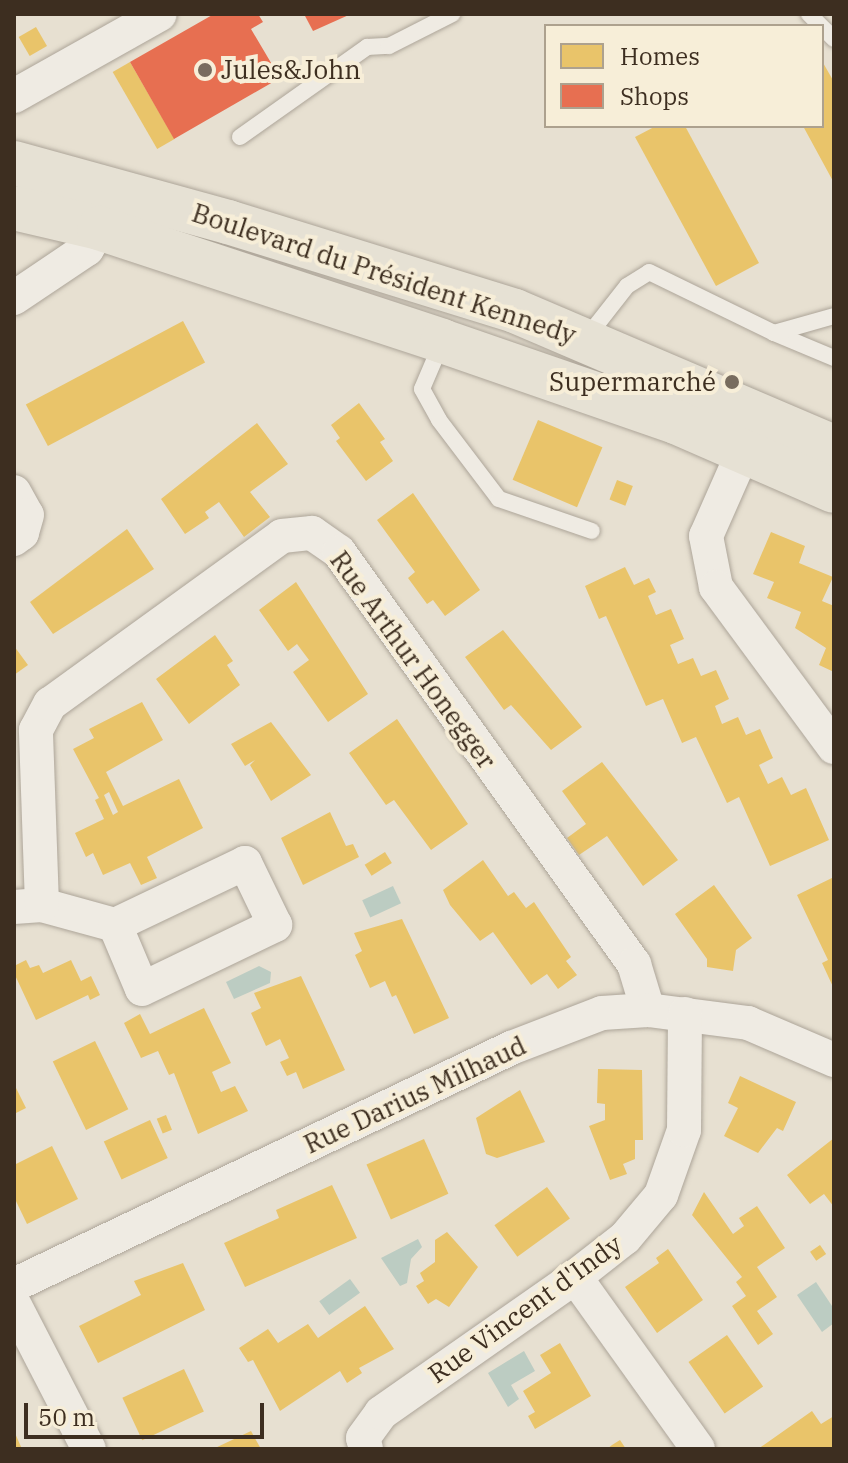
<!DOCTYPE html>
<meta charset="utf-8">
<style>
body{margin:0}
#map{position:relative;width:848px;height:1463px;overflow:hidden;background:#e7e0d1;font-family:"IBM Plex Serif",serif}
div>[style]{position:absolute}
.water>*{inset:0;background:#bcccc2;transform-origin:0 0}
.homes>*{inset:0;background:#e9c46a;transform-origin:0 0}
.shops>*{inset:0;background:#e76f51}
.roads{filter:drop-shadow(0 0 2px #ada599) drop-shadow(0 0 2px #ada599)}
.service>*{height:16px;margin:-8px;padding:0 8px;transform-origin:8px;border-radius:8px;background:#efebe3}
.minor>*{height:34px;margin:-17px;padding:0 17px;transform-origin:17px;border-radius:17px;background:#efebe3}
.primary>*{height:44px;margin:-22px;padding:0 22px;transform-origin:22px;border-radius:22px;background:#e6e1d4}
.dots>*{width:22px;height:22px;translate:-50% -50%;box-sizing:border-box;border:4px solid #f7eed8;border-radius:50%}
span{translate:-50% -50%;white-space:nowrap;text-align:center;line-height:1.15;-webkit-text-stroke:8px #f7eed8;paint-order:stroke}
.poi-label{font-size:26px;color:#3d2e20}
.left{translate:0 -50%;text-align:left}
.right{translate:-100% -50%;text-align:right}
.street-label{font-size:26px;color:#3d2e20}
.frame{position:absolute;inset:0;border:16px solid #3d2e20;pointer-events:none}
.legend{position:absolute;left:544px;top:24px;width:280px;height:104px;box-sizing:border-box;background:#f7eed8;border:2px solid #ada18e;margin:0;padding:10px 14px;list-style:none;font-size:24px;color:#3d2e20}
.legend li{display:flex;align-items:center;gap:16px;height:40px}
.legend b{width:40px;border:2px solid #ada18e}
.scale{position:absolute;left:24px;top:1403px;width:240px;height:36px;box-sizing:border-box;border:4px solid #3d2e20;border-top:0;padding-left:10px;font-size:24px;line-height:28px;white-space:nowrap;color:#3d2e20;-webkit-text-stroke:6px #f7eed8;paint-order:stroke}
</style>
<div id="map">
<div class="water">
<i style="left:393px;top:886px;width:19px;height:34px;rotate:65deg"></i>
<i style="clip-path:polygon(259px 966px,271px 972px,270px 983px,234px 999px,226px 982px)"></i>
<i style="clip-path:polygon(418px 1239px,422px 1247px,411px 1259px,407px 1283px,400px 1286px,381px 1258px)"></i>
<i style="left:350px;top:1279px;width:17px;height:38px;rotate:54deg"></i>
<i style="clip-path:polygon(816px 1282px,834px 1309px,834px 1323px,822px 1332px,797px 1295px)"></i>
<i style="clip-path:polygon(524px 1351px,535px 1371px,511px 1385px,519px 1399px,508px 1407px,488px 1373px)"></i>
</div>
<div class="homes">
<i style="left:36px;top:27px;width:22px;height:20px;rotate:60deg"></i>
<i style="clip-path:polygon(822px 61px,834px 82px,834px 183px,803px 126px,822px 126px)"></i>
<i style="left:130px;top:62px;width:89px;height:20px;rotate:60deg"></i>
<i style="clip-path:polygon(656px 126px,685px 126px,759px 263px,716px 286px,635px 137px)"></i>
<i style="left:183px;top:321px;width:47px;height:178px;rotate:62deg"></i>
<i style="clip-path:polygon(359px 403px,385px 439px,380px 442px,393px 461px,366px 481px,336px 441px,340px 438px,331px 425px)"></i>
<i style="left:538px;top:420px;width:70px;height:65px;rotate:23deg"></i>
<i style="clip-path:polygon(257px 423px,288px 464px,250px 492px,270px 517px,244px 537px,219px 502px,205px 512px,209px 518px,185px 534px,161px 499px)"></i>
<i style="left:617px;top:480px;width:17px;height:21px;rotate:21deg"></i>
<i style="clip-path:polygon(413px 493px,480px 590px,445px 616px,433px 600px,427px 604px,408px 578px,415px 572px,377px 520px)"></i>
<i style="clip-path:polygon(127px 529px,154px 569px,53px 634px,30px 602px)"></i>
<i style="clip-path:polygon(771px 532px,805px 546px,799px 563px,833px 577px,822px 601px,834px 606px,834px 672px,819px 665px,826px 648px,795px 628px,801px 612px,767px 598px,774px 582px,753px 574px)"></i>
<i style="clip-path:polygon(625px 567px,634px 585px,649px 578px,656px 592px,648px 596px,656px 615px,671px 609px,684px 639px,670px 645px,678px 664px,693px 658px,701px 676px,716px 670px,729px 699px,715px 706px,722px 724px,738px 717px,746px 735px,760px 729px,773px 758px,759px 765px,768px 784px,782px 777px,791px 795px,806px 788px,829px 840px,770px 866px,739px 797px,727px 803px,696px 737px,682px 743px,663px 699px,646px 706px,606px 616px,599px 619px,585px 586px)"></i>
<i style="clip-path:polygon(296px 582px,368px 694px,328px 722px,293px 672px,309px 660px,297px 644px,288px 651px,259px 610px)"></i>
<i style="clip-path:polygon(503px 630px,582px 727px,551px 750px,511px 705px,504px 710px,465px 657px)"></i>
<i style="clip-path:polygon(215px 635px,233px 661px,227px 665px,240px 685px,189px 724px,156px 679px)"></i>
<i style="clip-path:polygon(14px 646px,28px 665px,14px 675px)"></i>
<i style="clip-path:polygon(evenodd,142px 702px,163px 740px,106px 772px,123px 806px,179px 779px,203px 828px,147px 857px,157px 878px,141px 885px,130px 863px,103px 875px,93px 853px,86px 857px,75px 833px,104px 819px,95px 800px,99px 798px,73px 749px,94px 738px,89px 729px,142px 702px,109px 792px,118px 812px,113px 815px,104px 795px,109px 792px)"></i>
<i style="clip-path:polygon(397px 719px,468px 824px,431px 850px,394px 800px,386px 805px,349px 753px)"></i>
<i style="clip-path:polygon(271px 722px,311px 775px,271px 801px,250px 765px,255px 760px,245px 766px,231px 744px)"></i>
<i style="clip-path:polygon(602px 762px,678px 860px,643px 886px,607px 836px,579px 855px,567px 838px,586px 824px,562px 791px)"></i>
<i style="clip-path:polygon(330px 812px,346px 846px,353px 844px,359px 857px,303px 885px,281px 838px)"></i>
<i style="left:385px;top:852px;width:13px;height:24px;rotate:58deg"></i>
<i style="clip-path:polygon(483px 860px,508px 896px,514px 892px,526px 908px,534px 902px,571px 957px,566px 961px,577px 975px,558px 989px,547px 974px,531px 985px,493px 932px,480px 941px,450px 905px,443px 890px)"></i>
<i style="clip-path:polygon(834px 877px,834px 989px,822px 963px,828px 960px,797px 895px)"></i>
<i style="clip-path:polygon(714px 885px,752px 938px,736px 950px,733px 971px,707px 967px,707px 959px,675px 914px)"></i>
<i style="clip-path:polygon(402px 919px,449px 1018px,414px 1034px,396px 995px,392px 997px,385px 981px,370px 988px,355px 955px,362px 951px,354px 933px)"></i>
<i style="clip-path:polygon(26px 960px,30px 968px,39px 965px,43px 973px,71px 960px,81px 981px,91px 976px,100px 995px,90px 1000px,88px 995px,36px 1020px,14px 973px,14px 966px)"></i>
<i style="clip-path:polygon(301px 976px,345px 1070px,303px 1089px,296px 1072px,287px 1076px,280px 1062px,289px 1058px,280px 1039px,266px 1046px,251px 1013px,261px 1008px,254px 993px)"></i>
<i style="clip-path:polygon(204px 1008px,231px 1063px,212px 1072px,221px 1092px,235px 1086px,248px 1111px,198px 1134px,174px 1073px,169px 1075px,158px 1051px,141px 1058px,124px 1023px,140px 1014px,150px 1034px)"></i>
<i style="left:95px;top:1041px;width:76px;height:47px;rotate:64deg"></i>
<i style="clip-path:polygon(598px 1069px,642px 1070px,643px 1140px,635px 1140px,635px 1159px,623px 1164px,627px 1174px,610px 1180px,589px 1126px,605px 1120px,605px 1104px,597px 1103px)"></i>
<i style="clip-path:polygon(740px 1076px,796px 1102px,783px 1131px,777px 1128px,758px 1153px,724px 1136px,738px 1108px,728px 1103px)"></i>
<i style="clip-path:polygon(14px 1084px,26px 1108px,14px 1114px)"></i>
<i style="clip-path:polygon(520px 1090px,545px 1142px,497px 1158px,486px 1154px,476px 1118px)"></i>
<i style="left:166px;top:1115px;width:16px;height:10px;rotate:68deg"></i>
<i style="left:150px;top:1120px;width:42px;height:51px;rotate:65deg"></i>
<i style="clip-path:polygon(834px 1138px,834px 1207px,824px 1194px,810px 1204px,787px 1175px)"></i>
<i style="left:424px;top:1139px;width:60px;height:63px;rotate:66deg"></i>
<i style="clip-path:polygon(52px 1146px,78px 1199px,27px 1224px,14px 1197px,14px 1165px)"></i>
<i style="clip-path:polygon(332px 1185px,357px 1238px,245px 1287px,224px 1243px,279px 1218px,276px 1210px)"></i>
<i style="left:547px;top:1187px;width:39px;height:65px;rotate:54deg"></i>
<i style="clip-path:polygon(704px 1192px,733px 1234px,744px 1226px,739px 1218px,757px 1206px,785px 1248px,757px 1267px,777px 1297px,757px 1311px,773px 1334px,758px 1345px,732px 1306px,746px 1296px,736px 1282px,742px 1277px,692px 1215px)"></i>
<i style="clip-path:polygon(447px 1232px,478px 1267px,449px 1307px,436px 1299px,428px 1304px,416px 1286px,424px 1281px,420px 1273px,435px 1262px,435px 1240px)"></i>
<i style="left:820px;top:1245px;width:11px;height:12px;rotate:56deg"></i>
<i style="clip-path:polygon(668px 1249px,703px 1300px,657px 1333px,625px 1287px,659px 1263px,656px 1258px)"></i>
<i style="clip-path:polygon(183px 1263px,205px 1310px,98px 1363px,79px 1326px,141px 1295px,134px 1281px)"></i>
<i style="clip-path:polygon(365px 1306px,394px 1349px,359px 1368px,362px 1373px,347px 1383px,340px 1371px,280px 1411px,253px 1360px,248px 1362px,239px 1348px,268px 1329px,278px 1343px,308px 1324px,318px 1338px)"></i>
<i style="left:727px;top:1335px;width:63px;height:47px;rotate:55deg"></i>
<i style="clip-path:polygon(560px 1343px,591px 1396px,535px 1429px,528px 1416px,535px 1412px,523px 1391px,551px 1373px,540px 1355px)"></i>
<i style="left:184px;top:1369px;width:47px;height:68px;rotate:65deg"></i>
<i style="clip-path:polygon(812px 1411px,821px 1424px,834px 1416px,834px 1449px,758px 1449px)"></i>
<i style="clip-path:polygon(14px 1431px,22px 1449px,14px 1449px)"></i>
<i style="clip-path:polygon(251px 1431px,261px 1449px,213px 1449px)"></i>
<i style="clip-path:polygon(620px 1440px,626px 1449px,607px 1449px,612px 1445px)"></i>
</div>
<div class="shops">
<i style="clip-path:polygon(214px 14px,258px 14px,263px 22px,251px 29px,280px 78px,174px 139px,130px 62px)"></i>
<i style="clip-path:polygon(304px 14px,351px 14px,313px 31px)"></i>
</div>
<div class="roads">
<div class="service">
<i style="left:809px;top:14px;width:35px;rotate:45deg"></i>
<i style="left:240px;top:137px;width:156px;rotate:-35.3deg"></i>
<i style="left:367px;top:47px;width:22px;rotate:-3deg"></i>
<i style="left:389px;top:46px;width:71px;rotate:-26.9deg"></i>
<i style="left:774px;top:333px;width:65px;rotate:22.6deg"></i>
<i style="left:587px;top:337px;width:65px;rotate:-51.9deg"></i>
<i style="left:627px;top:286px;width:26px;rotate:-32deg"></i>
<i style="left:649px;top:272px;width:139px;rotate:26deg"></i>
<i style="left:774px;top:333px;width:62px;rotate:-15.8deg"></i>
<i style="left:442px;top:342px;width:51px;rotate:113.1deg"></i>
<i style="left:422px;top:389px;width:35px;rotate:61deg"></i>
<i style="left:439px;top:420px;width:99px;rotate:52.8deg"></i>
<i style="left:499px;top:499px;width:98px;rotate:19deg"></i>
</div>
<div class="minor">
<i style="left:14px;top:96px;width:167px;rotate:-29.3deg"></i>
<i style="left:14px;top:298px;width:88px;rotate:-33.9deg"></i>
<i style="left:87px;top:249px;width:24px;rotate:-60deg"></i>
<i style="left:744px;top:450px;width:94px;rotate:113.8deg"></i>
<i style="left:706px;top:536px;width:52px;rotate:78.9deg"></i>
<i style="left:716px;top:587px;width:199px;rotate:53.6deg"></i>
<i style="left:14px;top:492px;width:26px;rotate:61deg"></i>
<i style="left:27px;top:515px;width:19px;rotate:106deg"></i>
<i style="left:22px;top:533px;width:10px;rotate:143deg"></i>
<i style="left:42px;top:905px;width:76px;rotate:15.3deg"></i>
<i style="left:115px;top:925px;width:69px;rotate:67.1deg"></i>
<i style="left:142px;top:989px;width:148px;rotate:-25.7deg"></i>
<i style="left:275px;top:925px;width:69px;rotate:-115.8deg"></i>
<i style="left:245px;top:863px;width:144px;rotate:154.5deg"></i>
<i style="left:14px;top:907px;width:28px;rotate:-4deg"></i>
<i style="left:42px;top:905px;width:175px;rotate:-92deg"></i>
<i style="left:36px;top:730px;width:30px;rotate:-62deg"></i>
<i style="left:50px;top:704px;width:286px;rotate:-35.9deg"></i>
<i style="left:282px;top:536px;width:30px;rotate:-6deg"></i>
<i style="left:312px;top:533px;width:33px;rotate:35deg"></i>
<i style="left:339px;top:552px;width:507px;rotate:54.4deg"></i>
<i style="left:634px;top:964px;width:48px;rotate:73.1deg"></i>
<i style="left:575px;top:1277px;width:211px;rotate:54.4deg"></i>
<i style="left:14px;top:1285px;width:551px;rotate:-25.49deg"></i>
<i style="left:511px;top:1048px;width:97px;rotate:-21deg"></i>
<i style="left:602px;top:1013px;width:46px;rotate:-3.7deg"></i>
<i style="left:648px;top:1010px;width:101px;rotate:7.4deg"></i>
<i style="left:748px;top:1023px;width:94px;rotate:23.3deg"></i>
<i style="left:14px;top:1304px;width:163px;rotate:62.7deg"></i>
<i style="left:366px;top:1449px;width:11px;rotate:-105deg"></i>
<i style="left:363px;top:1438px;width:31px;rotate:-54deg"></i>
<i style="left:381px;top:1413px;width:237px;rotate:-35deg"></i>
<i style="left:575px;top:1277px;width:63px;rotate:-38deg"></i>
<i style="left:625px;top:1238px;width:56px;rotate:-50.1deg"></i>
<i style="left:661px;top:1195px;width:69px;rotate:-70.5deg"></i>
<i style="left:684px;top:1130px;width:116px;rotate:-89.5deg"></i>
</div>
<div class="primary">
<i style="left:14px;top:163px;width:222px;rotate:15.4deg"></i>
<i style="left:228px;top:222px;width:300px;rotate:17.2deg"></i>
<i style="left:515px;top:311px;width:347px;rotate:23.1deg"></i>
<i style="left:14px;top:208px;width:87px;rotate:13.2deg"></i>
<i style="left:99px;top:228px;width:361px;rotate:18.2deg"></i>
<i style="left:442px;top:341px;width:248px;rotate:19.1deg"></i>
<i style="left:676px;top:422px;width:172px;rotate:23.6deg"></i>
</div>
</div>
<div class="dots">
<i style="left:205px;top:70px;background:#786c5e"></i>
<i style="left:732px;top:382px;background:#786c5e"></i>
</div>
<div class="poi-label">
<span class="left" style="left:221px;top:70px">Jules&amp;John</span>
<span class="right" style="left:716px;top:382px">Supermarché</span>
</div>
<div class="street-label">
<span style="left:384px;top:274px;rotate:18deg">Boulevard du Président Kennedy</span>
<span style="left:413px;top:660px;rotate:54deg">Rue Arthur Honegger</span>
<span style="left:415px;top:1095px;rotate:-25deg">Rue Darius Milhaud</span>
<span style="left:525px;top:1309px;rotate:-36deg">Rue Vincent d'Indy</span>
</div>
<div class="frame"></div>
<ul class="legend">
<li><b style="height:22px;background:#e9c46a"></b>Homes</li>
<li><b style="height:22px;background:#e76f51"></b>Shops</li>
</ul>
<div class="scale">50 m</div>
</div>
